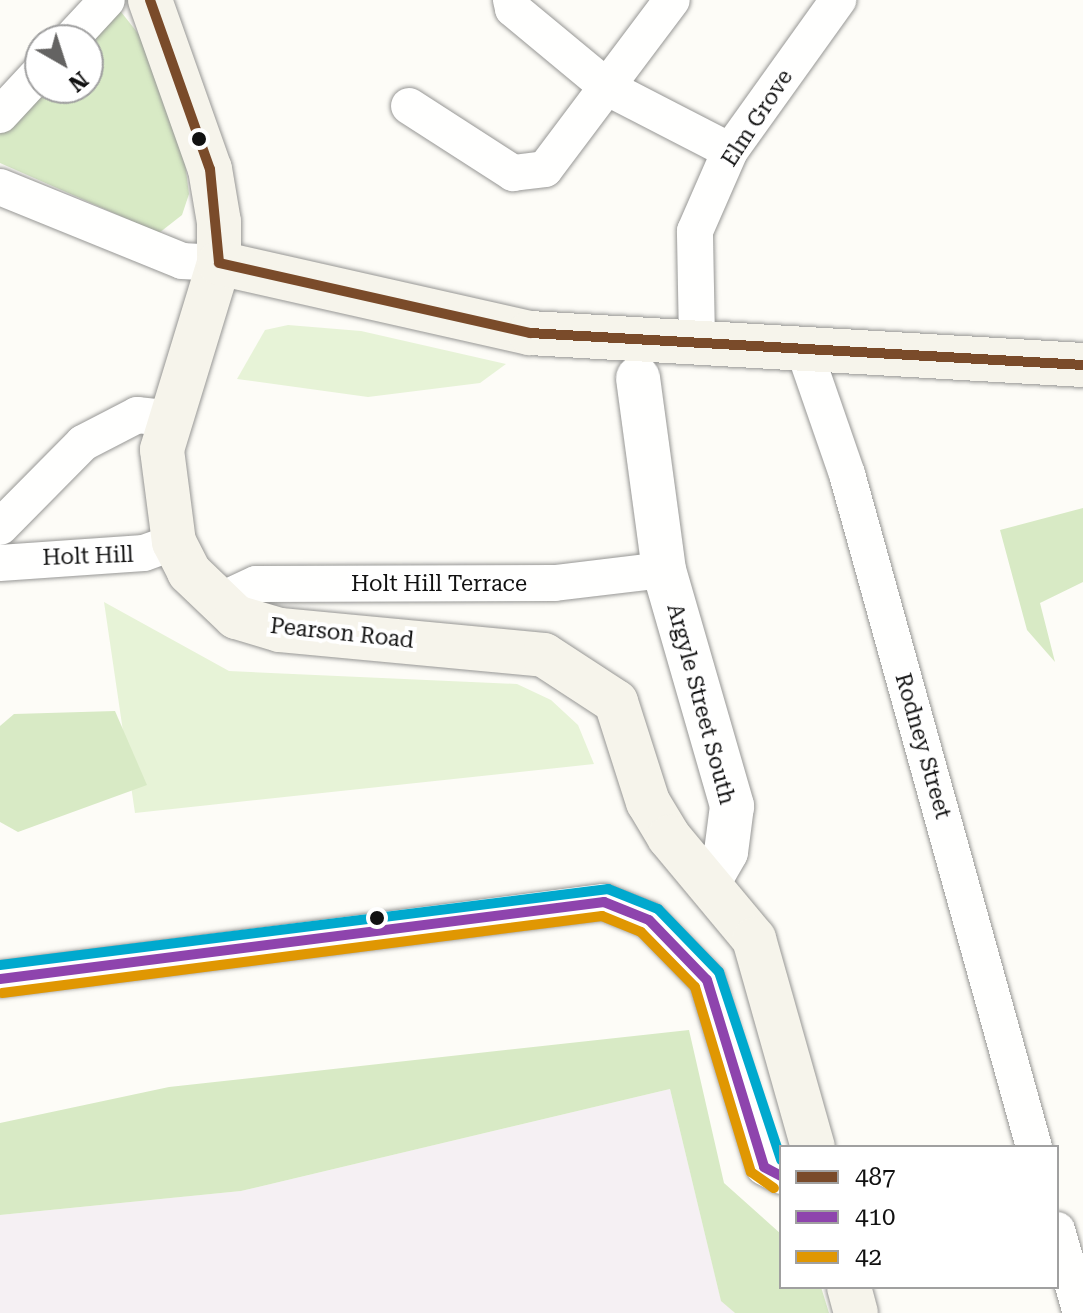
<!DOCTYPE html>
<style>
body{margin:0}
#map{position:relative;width:1083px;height:1313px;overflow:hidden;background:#fdfcf7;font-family:"Roboto Serif",serif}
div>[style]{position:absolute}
.industrial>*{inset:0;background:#f5f0f3}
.green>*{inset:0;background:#e7f3d7}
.forest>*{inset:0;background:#d8eac5}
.roads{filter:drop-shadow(0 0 2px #979795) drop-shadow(0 0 2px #979795)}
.minor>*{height:36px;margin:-18px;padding:0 18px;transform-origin:18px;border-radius:18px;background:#fffffe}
.tertiary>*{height:44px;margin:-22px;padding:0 22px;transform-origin:22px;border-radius:22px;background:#fffffe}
.secondary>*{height:44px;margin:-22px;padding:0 22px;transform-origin:22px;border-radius:22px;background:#f6f4eb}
.bus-1>*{height:10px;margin:-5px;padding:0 5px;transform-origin:5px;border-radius:5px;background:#7a4b2a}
.bus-2>*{height:10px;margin:-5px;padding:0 5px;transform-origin:5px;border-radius:5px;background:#8e44ad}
.bus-3>*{height:10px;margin:-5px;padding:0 5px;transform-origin:5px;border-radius:5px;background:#e09702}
.bus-4>*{height:10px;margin:-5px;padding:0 5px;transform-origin:5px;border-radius:5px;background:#00a9ce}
.dots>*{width:22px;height:22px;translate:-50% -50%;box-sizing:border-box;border:4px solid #fff;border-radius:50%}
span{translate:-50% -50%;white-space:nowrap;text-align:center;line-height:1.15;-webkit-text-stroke:8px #fff;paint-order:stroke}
.street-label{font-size:22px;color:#111}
.legend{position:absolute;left:779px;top:1145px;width:280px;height:144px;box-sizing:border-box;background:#fff;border:2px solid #a0a0a0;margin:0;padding:10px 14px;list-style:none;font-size:24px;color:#111}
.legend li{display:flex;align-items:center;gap:16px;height:40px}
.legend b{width:40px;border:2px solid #a0a0a0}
.north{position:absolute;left:24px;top:24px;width:80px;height:80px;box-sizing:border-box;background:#fff;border:2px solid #a0a0a0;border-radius:50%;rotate:141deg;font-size:22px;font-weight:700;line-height:32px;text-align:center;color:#111}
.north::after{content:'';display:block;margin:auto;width:28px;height:36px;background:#646362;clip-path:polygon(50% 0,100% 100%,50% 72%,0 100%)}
</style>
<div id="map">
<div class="industrial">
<i style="clip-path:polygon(670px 1089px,721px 1300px,735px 1313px,0 1313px,0 1215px,241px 1191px)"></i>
</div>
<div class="green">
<i style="clip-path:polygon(288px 325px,361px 331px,506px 364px,480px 383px,368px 397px,237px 379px,265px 330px)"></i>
<i style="clip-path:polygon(104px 602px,229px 671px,517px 684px,551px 700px,578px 725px,594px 764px,135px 813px)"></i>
</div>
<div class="forest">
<i style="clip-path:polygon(118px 8px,144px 41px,184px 155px,189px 194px,182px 215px,159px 233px,0 163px,0 134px,43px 88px,88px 88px,88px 40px)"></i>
<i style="clip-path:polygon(1083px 508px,1083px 582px,1040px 603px,1055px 662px,1027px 630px,1000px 530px)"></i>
<i style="clip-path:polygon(115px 711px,147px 785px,18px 832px,0 822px,0 726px,14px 714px)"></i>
<i style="clip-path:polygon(689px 1030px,724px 1183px,781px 1234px,781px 1287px,821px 1287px,829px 1313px,735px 1313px,721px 1301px,670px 1089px,241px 1191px,0 1215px,0 1123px,169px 1087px)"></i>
</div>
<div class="roads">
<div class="minor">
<i style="left:511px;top:0;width:9px;rotate:77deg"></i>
<i style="left:513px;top:9px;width:124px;rotate:39.7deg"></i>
<i style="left:608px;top:88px;width:137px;rotate:27.3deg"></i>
<i style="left:70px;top:40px;width:54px;rotate:-47.2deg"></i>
<i style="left:409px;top:106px;width:124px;rotate:32.8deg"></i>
<i style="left:513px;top:173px;width:32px;rotate:-7deg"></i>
<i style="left:545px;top:169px;width:211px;rotate:-53.1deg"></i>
<i style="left:0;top:115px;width:59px;rotate:-47.1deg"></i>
<i style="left:0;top:187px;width:196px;rotate:22.1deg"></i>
<i style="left:182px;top:261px;width:37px;rotate:3deg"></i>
<i style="left:697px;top:340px;width:109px;rotate:-91.1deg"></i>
<i style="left:695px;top:231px;width:87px;rotate:-66.4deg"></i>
<i style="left:730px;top:151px;width:186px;rotate:-54.4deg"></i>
<i style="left:803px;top:347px;width:134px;rotate:70.9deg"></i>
<i style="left:847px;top:474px;width:698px;rotate:74.47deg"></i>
<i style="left:0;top:527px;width:118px;rotate:-45.3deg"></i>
<i style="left:83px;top:443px;width:61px;rotate:-27.4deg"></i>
<i style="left:137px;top:415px;width:30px;rotate:6deg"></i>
<i style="left:0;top:563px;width:144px;rotate:-4deg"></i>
<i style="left:144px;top:553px;width:32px;rotate:-20deg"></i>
<i style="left:217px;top:602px;width:43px;rotate:-24.8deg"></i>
<i style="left:256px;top:584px;width:299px;rotate:-0.2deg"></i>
<i style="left:555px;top:583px;width:110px;rotate:-6.8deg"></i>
<i style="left:0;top:979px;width:609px;rotate:-7.27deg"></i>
<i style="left:604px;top:902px;width:48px;rotate:21.8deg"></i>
<i style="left:649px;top:920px;width:83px;rotate:46deg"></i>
<i style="left:707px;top:980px;width:195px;rotate:73deg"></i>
<i style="left:764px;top:1167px;width:19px;rotate:28deg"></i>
<i style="left:1057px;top:1230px;width:86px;rotate:73.9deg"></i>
</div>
<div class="tertiary">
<i style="left:638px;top:378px;width:194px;rotate:82.3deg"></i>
<i style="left:664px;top:570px;width:246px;rotate:73.9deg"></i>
<i style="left:732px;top:806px;width:46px;rotate:97.4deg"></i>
<i style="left:726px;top:852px;width:34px;rotate:120deg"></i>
</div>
<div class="secondary">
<i style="left:150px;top:0;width:179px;rotate:70.5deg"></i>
<i style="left:210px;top:169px;width:54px;rotate:80.4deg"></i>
<i style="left:219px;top:222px;width:41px;rotate:90deg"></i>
<i style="left:219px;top:263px;width:195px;rotate:107deg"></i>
<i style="left:162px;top:450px;width:93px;rotate:82.6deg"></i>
<i style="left:174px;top:542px;width:34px;rotate:63deg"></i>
<i style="left:189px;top:572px;width:65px;rotate:43.8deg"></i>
<i style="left:236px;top:617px;width:46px;rotate:16.5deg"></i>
<i style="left:280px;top:630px;width:265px;rotate:5.4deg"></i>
<i style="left:544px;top:655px;width:86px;rotate:33.1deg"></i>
<i style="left:616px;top:702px;width:105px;rotate:72.3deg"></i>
<i style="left:648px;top:802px;width:41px;rotate:59deg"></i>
<i style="left:669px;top:837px;width:133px;rotate:50.2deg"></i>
<i style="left:754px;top:939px;width:216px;rotate:74.2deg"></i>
<i style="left:219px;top:263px;width:319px;rotate:12.7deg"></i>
<i style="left:530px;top:333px;width:554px;rotate:3.31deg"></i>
<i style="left:849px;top:1287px;width:27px;rotate:75deg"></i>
</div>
</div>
<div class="bus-1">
<i style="left:150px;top:0;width:179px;rotate:70.5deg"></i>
<i style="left:210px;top:169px;width:94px;rotate:84.5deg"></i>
<i style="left:219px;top:263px;width:319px;rotate:12.7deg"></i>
<i style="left:530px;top:333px;width:554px;rotate:3.31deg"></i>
</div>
<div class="bus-2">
<i style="left:0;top:979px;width:609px;rotate:-7.27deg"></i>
<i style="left:604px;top:902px;width:48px;rotate:21.8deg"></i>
<i style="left:649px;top:920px;width:83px;rotate:46deg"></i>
<i style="left:707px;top:980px;width:195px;rotate:73deg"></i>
<i style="left:764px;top:1167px;width:19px;rotate:28deg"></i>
</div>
<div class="bus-3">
<i style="left:2px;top:993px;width:605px;rotate:-7.31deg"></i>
<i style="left:602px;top:916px;width:42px;rotate:22.3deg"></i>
<i style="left:641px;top:932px;width:77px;rotate:45.5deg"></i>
<i style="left:695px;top:987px;width:193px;rotate:73.2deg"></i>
<i style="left:751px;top:1172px;width:28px;rotate:35deg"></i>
</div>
<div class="bus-4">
<i style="left:0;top:965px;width:613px;rotate:-7.13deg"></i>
<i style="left:608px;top:889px;width:54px;rotate:21.8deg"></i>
<i style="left:658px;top:909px;width:88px;rotate:45.9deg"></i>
<i style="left:719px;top:972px;width:198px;rotate:71.7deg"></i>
</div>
<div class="dots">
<i style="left:199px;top:139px;background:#111"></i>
<i style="left:377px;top:918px;background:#111"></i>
</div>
<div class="street-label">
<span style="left:757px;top:118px;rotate:-57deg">Elm Grove</span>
<span style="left:88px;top:556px;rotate:-2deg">Holt Hill</span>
<span style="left:439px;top:584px">Holt Hill Terrace</span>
<span style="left:342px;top:633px;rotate:6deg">Pearson Road</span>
<span style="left:701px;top:704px;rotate:75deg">Argyle Street South</span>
<span style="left:923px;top:746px;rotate:74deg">Rodney Street</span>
</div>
<ul class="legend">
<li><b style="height:10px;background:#7a4b2a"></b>487</li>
<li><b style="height:10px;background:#8e44ad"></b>410</li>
<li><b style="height:10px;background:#e09702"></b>42</li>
</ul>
<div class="north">N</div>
</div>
